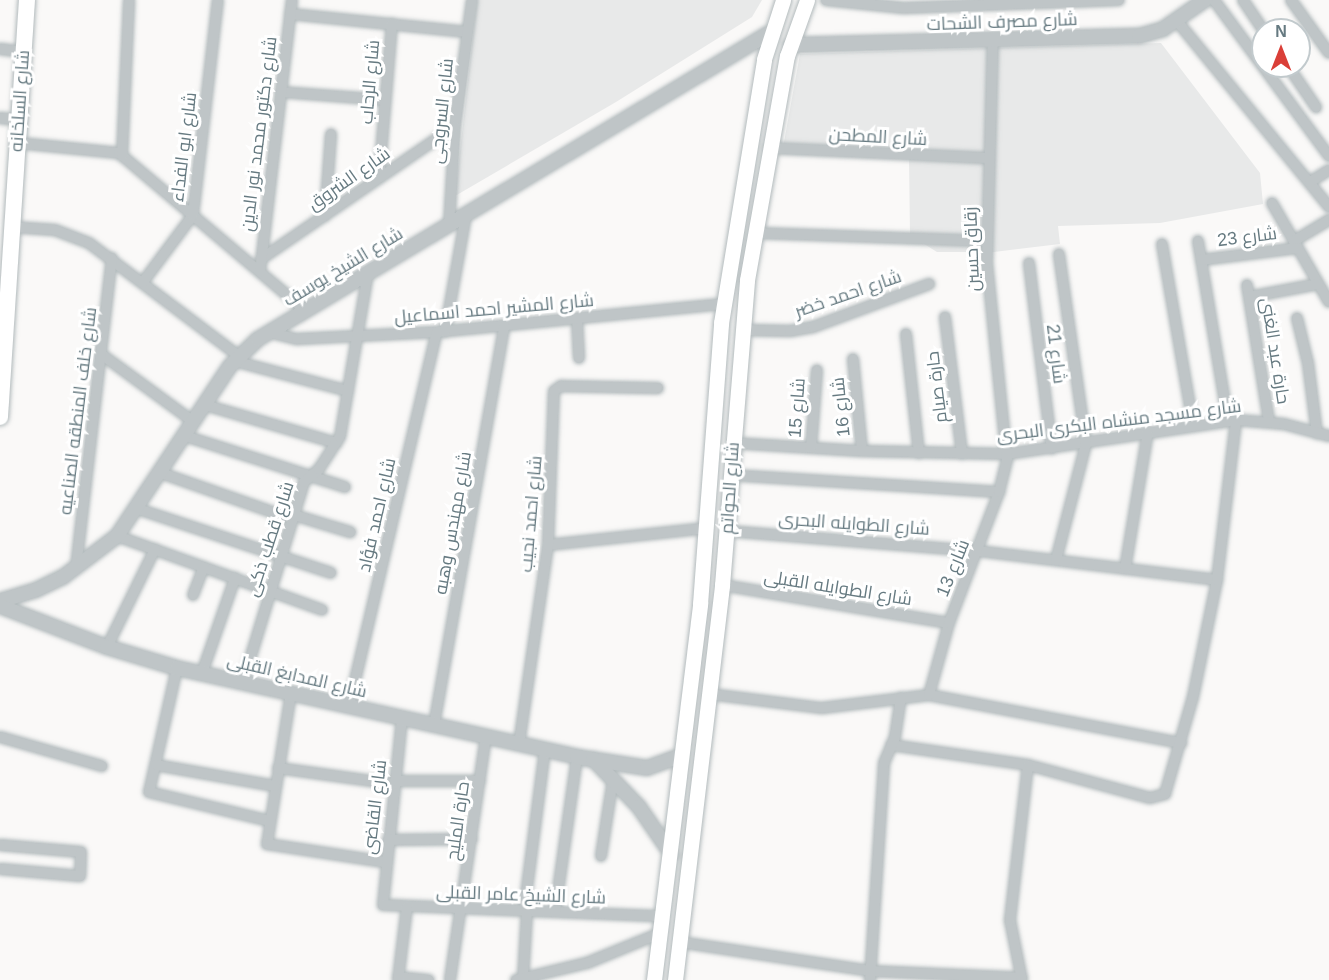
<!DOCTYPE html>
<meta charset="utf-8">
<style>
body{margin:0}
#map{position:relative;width:1329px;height:980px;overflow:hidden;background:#faf9f8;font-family:Helvetica,Cairo,sans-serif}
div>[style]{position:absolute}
.built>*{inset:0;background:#e8e9e9}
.roads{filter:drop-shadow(0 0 2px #b2babc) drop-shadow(0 0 2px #b2babc)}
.minor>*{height:10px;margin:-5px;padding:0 5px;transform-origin:5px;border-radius:5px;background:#bfc5c7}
.tertiary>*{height:14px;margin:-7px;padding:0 7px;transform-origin:7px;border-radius:7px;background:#bfc5c7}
.secondary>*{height:15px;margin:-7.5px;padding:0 7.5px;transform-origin:7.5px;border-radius:7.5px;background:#fff}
.primary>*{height:16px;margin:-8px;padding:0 8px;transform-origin:8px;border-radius:8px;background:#fff}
span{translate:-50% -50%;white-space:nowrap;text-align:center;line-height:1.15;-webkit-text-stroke:6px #fff;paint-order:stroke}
.street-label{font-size:18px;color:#667a81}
.north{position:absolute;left:1251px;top:18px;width:60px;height:60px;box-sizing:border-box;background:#fff;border:2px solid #c2cacd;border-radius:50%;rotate:0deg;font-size:16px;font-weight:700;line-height:24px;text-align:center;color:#667a81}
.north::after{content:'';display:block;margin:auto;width:21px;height:27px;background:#da3f38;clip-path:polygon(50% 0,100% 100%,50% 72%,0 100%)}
</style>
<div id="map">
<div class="built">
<i style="clip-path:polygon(477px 0,762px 0,752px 17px,616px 102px,455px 196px)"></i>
<i style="clip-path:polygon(1161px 43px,1260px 173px,1263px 204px,1160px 223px,1058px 226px,1060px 244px,994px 252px,937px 252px,910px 235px,909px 159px,782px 153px,800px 54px)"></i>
</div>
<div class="roads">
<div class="minor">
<i style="left:826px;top:0;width:78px;rotate:5.9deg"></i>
<i style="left:904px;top:8px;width:215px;rotate:-2.1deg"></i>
<i style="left:1214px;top:0;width:194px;rotate:53.6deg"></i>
<i style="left:1243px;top:0;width:36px;rotate:56deg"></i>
<i style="left:1291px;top:0;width:65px;rotate:54.4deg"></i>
<i style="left:290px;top:14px;width:178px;rotate:5.8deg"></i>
<i style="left:1177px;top:21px;width:240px;rotate:50.7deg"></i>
<i style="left:0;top:49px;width:24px;rotate:7deg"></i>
<i style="left:1288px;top:66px;width:50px;rotate:55.7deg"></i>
<i style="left:281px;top:92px;width:103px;rotate:4.4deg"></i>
<i style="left:0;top:118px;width:19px;rotate:6deg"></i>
<i style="left:18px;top:143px;width:101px;rotate:5.7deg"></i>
<i style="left:119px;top:153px;width:243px;rotate:40.2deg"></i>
<i style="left:768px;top:148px;width:219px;rotate:2.6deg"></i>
<i style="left:122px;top:156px;width:156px;rotate:-87.4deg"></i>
<i style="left:379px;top:178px;width:155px;rotate:-85.2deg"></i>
<i style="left:1310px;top:182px;width:22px;rotate:-32deg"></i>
<i style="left:1272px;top:203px;width:114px;rotate:60.1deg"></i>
<i style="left:325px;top:216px;width:82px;rotate:-85.8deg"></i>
<i style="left:449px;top:226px;width:100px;rotate:-86.6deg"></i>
<i style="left:455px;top:126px;width:127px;rotate:-82.3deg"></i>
<i style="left:12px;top:227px;width:43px;rotate:4deg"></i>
<i style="left:55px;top:230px;width:36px;rotate:21deg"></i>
<i style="left:89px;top:243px;width:188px;rotate:37deg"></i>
<i style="left:754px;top:233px;width:233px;rotate:2deg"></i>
<i style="left:1198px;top:241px;width:181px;rotate:80.5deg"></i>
<i style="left:1294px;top:241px;width:41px;rotate:-31deg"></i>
<i style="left:1162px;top:244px;width:183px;rotate:80.2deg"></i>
<i style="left:261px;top:259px;width:235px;rotate:-34.4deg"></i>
<i style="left:1201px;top:260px;width:97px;rotate:-7.1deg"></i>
<i style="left:1029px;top:263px;width:187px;rotate:83deg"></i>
<i style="left:260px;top:272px;width:274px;rotate:-83.3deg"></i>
<i style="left:143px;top:282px;width:84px;rotate:-53.3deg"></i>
<i style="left:193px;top:215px;width:216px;rotate:-83.4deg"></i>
<i style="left:1247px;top:285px;width:138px;rotate:80.8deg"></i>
<i style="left:1249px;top:297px;width:70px;rotate:-10.7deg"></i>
<i style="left:945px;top:317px;width:138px;rotate:82.9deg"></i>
<i style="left:1297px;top:318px;width:46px;rotate:76.3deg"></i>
<i style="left:1308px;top:363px;width:71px;rotate:82.7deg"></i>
<i style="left:577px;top:319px;width:39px;rotate:87deg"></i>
<i style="left:741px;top:330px;width:49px;rotate:1.2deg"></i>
<i style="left:790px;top:331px;width:23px;rotate:-10deg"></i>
<i style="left:813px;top:327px;width:124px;rotate:-20.3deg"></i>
<i style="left:268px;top:332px;width:30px;rotate:14deg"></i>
<i style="left:297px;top:339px;width:140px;rotate:-2.9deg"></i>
<i style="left:437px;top:332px;width:287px;rotate:-5.6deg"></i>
<i style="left:445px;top:332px;width:119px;rotate:-79.8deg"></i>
<i style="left:906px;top:334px;width:120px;rotate:83.8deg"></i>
<i style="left:101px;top:354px;width:115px;rotate:36.2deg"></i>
<i style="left:853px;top:359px;width:92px;rotate:84.4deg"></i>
<i style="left:234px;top:361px;width:118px;rotate:14.7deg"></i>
<i style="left:205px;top:405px;width:137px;rotate:16.1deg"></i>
<i style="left:185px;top:436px;width:168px;rotate:17.7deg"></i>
<i style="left:732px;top:443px;width:130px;rotate:3.5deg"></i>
<i style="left:862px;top:451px;width:145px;rotate:1.2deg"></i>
<i style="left:1007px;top:454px;width:232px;rotate:-8.4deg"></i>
<i style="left:1236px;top:420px;width:48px;rotate:4.8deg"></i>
<i style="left:1284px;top:424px;width:47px;rotate:14.9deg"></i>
<i style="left:811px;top:448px;width:78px;rotate:-85.6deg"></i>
<i style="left:161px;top:473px;width:139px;rotate:19.3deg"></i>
<i style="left:730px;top:475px;width:270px;rotate:3.6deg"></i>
<i style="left:138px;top:509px;width:203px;rotate:18.3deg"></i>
<i style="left:294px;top:515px;width:59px;rotate:16.9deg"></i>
<i style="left:727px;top:531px;width:252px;rotate:4.6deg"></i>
<i style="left:978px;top:551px;width:241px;rotate:6.9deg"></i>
<i style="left:117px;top:536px;width:218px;rotate:19.8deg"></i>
<i style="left:548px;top:545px;width:160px;rotate:-6.1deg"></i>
<i style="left:1056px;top:560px;width:120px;rotate:-75.5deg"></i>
<i style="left:1086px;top:444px;width:192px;rotate:-98.1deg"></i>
<i style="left:76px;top:568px;width:312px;rotate:-83.4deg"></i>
<i style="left:1125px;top:569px;width:139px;rotate:-80.5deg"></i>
<i style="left:722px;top:585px;width:230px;rotate:9.5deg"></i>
<i style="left:193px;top:595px;width:30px;rotate:-69deg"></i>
<i style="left:107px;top:647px;width:109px;rotate:-63.9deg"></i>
<i style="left:177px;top:668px;width:127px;rotate:102.7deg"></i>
<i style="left:149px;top:792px;width:124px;rotate:13.5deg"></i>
<i style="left:202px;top:673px;width:101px;rotate:-70.8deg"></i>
<i style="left:243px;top:682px;width:209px;rotate:-73deg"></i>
<i style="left:304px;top:482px;width:20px;rotate:-41deg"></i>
<i style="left:319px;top:469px;width:38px;rotate:-57deg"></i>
<i style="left:340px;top:437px;width:166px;rotate:-80.3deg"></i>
<i style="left:291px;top:693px;width:153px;rotate:99deg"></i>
<i style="left:267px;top:844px;width:119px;rotate:8.7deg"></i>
<i style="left:709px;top:694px;width:114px;rotate:7.1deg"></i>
<i style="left:822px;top:708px;width:108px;rotate:-6.9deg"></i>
<i style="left:929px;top:695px;width:257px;rotate:10.8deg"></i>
<i style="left:929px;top:695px;width:75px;rotate:-74.5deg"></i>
<i style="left:949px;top:623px;width:140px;rotate:-69.1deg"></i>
<i style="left:999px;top:492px;width:33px;rotate:-76deg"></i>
<i style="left:1007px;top:460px;width:198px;rotate:-95.8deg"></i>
<i style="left:987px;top:263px;width:222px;rotate:-88.5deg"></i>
<i style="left:349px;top:706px;width:384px;rotate:-76.8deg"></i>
<i style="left:402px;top:718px;width:188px;rotate:95.8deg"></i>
<i style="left:383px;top:905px;width:279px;rotate:2.3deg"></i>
<i style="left:434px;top:725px;width:405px;rotate:-80deg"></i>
<i style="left:0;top:737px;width:106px;rotate:15.9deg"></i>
<i style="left:519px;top:744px;width:201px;rotate:-81.7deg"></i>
<i style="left:548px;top:545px;width:154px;rotate:-87.8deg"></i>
<i style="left:554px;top:391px;width:9px;rotate:-36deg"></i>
<i style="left:561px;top:386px;width:97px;rotate:1.2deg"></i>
<i style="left:891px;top:745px;width:138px;rotate:8.3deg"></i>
<i style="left:1028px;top:765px;width:126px;rotate:15.1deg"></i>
<i style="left:1150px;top:798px;width:16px;rotate:-15deg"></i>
<i style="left:1165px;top:794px;width:101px;rotate:-73.9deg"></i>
<i style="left:1193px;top:697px;width:119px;rotate:-78.4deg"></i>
<i style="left:1217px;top:580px;width:161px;rotate:-83.2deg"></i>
<i style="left:156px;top:765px;width:121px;rotate:10deg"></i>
<i style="left:278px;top:768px;width:117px;rotate:7.9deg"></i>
<i style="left:395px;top:781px;width:85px"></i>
<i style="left:388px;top:840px;width:84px;rotate:-0.7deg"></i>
<i style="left:0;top:845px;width:81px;rotate:4.9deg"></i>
<i style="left:81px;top:852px;width:24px;rotate:92deg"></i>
<i style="left:80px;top:876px;width:80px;rotate:-175deg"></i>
<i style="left:601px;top:856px;width:78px;rotate:-81.1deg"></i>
<i style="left:524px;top:911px;width:162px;rotate:-82.6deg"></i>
<i style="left:555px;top:912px;width:157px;rotate:-81.9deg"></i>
<i style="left:679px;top:942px;width:193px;rotate:8.6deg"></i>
<i style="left:870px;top:971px;width:152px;rotate:2.6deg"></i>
<i style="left:398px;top:977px;width:31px;rotate:6deg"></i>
<i style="left:523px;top:979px;width:68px;rotate:-86.6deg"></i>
<i style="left:398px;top:980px;width:74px;rotate:-83deg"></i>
<i style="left:450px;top:980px;width:246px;rotate:-81.6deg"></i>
<i style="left:516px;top:980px;width:73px;rotate:-13.5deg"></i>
<i style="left:587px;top:963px;width:79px;rotate:-22.3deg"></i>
<i style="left:870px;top:980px;width:217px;rotate:-86.3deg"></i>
<i style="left:884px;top:763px;width:28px;rotate:-67deg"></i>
<i style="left:895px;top:737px;width:40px;rotate:-81.5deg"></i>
<i style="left:1022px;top:980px;width:61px;rotate:-101.3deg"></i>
<i style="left:1010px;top:920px;width:156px;rotate:-83.4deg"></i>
</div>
<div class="tertiary">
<i style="left:790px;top:45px;width:349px;rotate:-1.5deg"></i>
<i style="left:1139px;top:36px;width:25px;rotate:-16deg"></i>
<i style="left:1163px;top:29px;width:51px;rotate:-34.6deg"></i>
<i style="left:0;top:601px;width:38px;rotate:-17deg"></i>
<i style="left:36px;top:590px;width:30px;rotate:-26deg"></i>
<i style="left:63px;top:577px;width:68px;rotate:-37.2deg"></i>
<i style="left:117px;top:536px;width:204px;rotate:-56.4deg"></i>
<i style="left:230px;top:366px;width:39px;rotate:-44deg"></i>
<i style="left:258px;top:339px;width:598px;rotate:-30.9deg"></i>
<i style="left:0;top:606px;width:115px;rotate:21deg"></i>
<i style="left:107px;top:647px;width:73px;rotate:16.7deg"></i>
<i style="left:177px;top:668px;width:410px;rotate:12.5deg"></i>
<i style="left:577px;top:757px;width:71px;rotate:8.9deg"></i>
<i style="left:647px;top:768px;width:37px;rotate:-20deg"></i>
<i style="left:593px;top:759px;width:66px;rotate:46.2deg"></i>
<i style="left:639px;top:807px;width:58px;rotate:55.5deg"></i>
</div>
<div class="secondary">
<i style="left:654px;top:980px;width:379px;rotate:-83deg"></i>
<i style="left:700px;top:604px;width:282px;rotate:-85.7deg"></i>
<i style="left:721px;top:323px;width:267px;rotate:-80.7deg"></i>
<i style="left:764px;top:59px;width:62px;rotate:-72.1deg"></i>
<i style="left:675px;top:980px;width:398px;rotate:-83.2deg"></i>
<i style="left:722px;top:585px;width:306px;rotate:-85.3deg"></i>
<i style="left:747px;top:280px;width:228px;rotate:-79.9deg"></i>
<i style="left:787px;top:56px;width:59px;rotate:-70.3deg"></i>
</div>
<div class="primary">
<i style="left:0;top:417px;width:418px;rotate:-86.3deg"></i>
</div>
</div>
<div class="street-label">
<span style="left:1002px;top:22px;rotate:-2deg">شارع مصرف الشحات</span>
<span style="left:370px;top:82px;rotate:-85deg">شارع الرحاب</span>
<span style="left:20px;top:101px;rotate:-86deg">شارع السلخانه</span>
<span style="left:442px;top:111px;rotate:-84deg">شارع السروجى</span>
<span style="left:259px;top:134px;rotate:-83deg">شارع دكتور محمد نور الدين</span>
<span style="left:878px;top:137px;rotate:3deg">شارع المطحن</span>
<span style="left:184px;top:147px;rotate:-83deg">شارع ابو الفداء</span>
<span style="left:349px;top:179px;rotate:-35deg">شارع الشروق</span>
<span style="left:1247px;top:237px;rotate:-7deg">شارع 23</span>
<span style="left:972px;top:249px;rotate:-92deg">زقاق حسين</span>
<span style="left:343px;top:267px;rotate:-31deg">شارع الشيخ يوسف</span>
<span style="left:848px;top:294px;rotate:-19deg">شارع احمد خضر</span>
<span style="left:494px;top:309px;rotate:-5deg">شارع المشير احمد اسماعيل</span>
<span style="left:1275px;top:351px;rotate:81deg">حارة عبد الغنى</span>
<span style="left:1056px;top:354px;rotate:83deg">شارع 21</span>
<span style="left:937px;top:387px;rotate:-97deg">حارة صيام</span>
<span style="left:841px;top:407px;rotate:-96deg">شارع 16</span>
<span style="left:797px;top:408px;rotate:-86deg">شارع 15</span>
<span style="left:78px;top:411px;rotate:-83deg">شارع خلف المنطقه الصناعيه</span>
<span style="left:1119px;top:421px;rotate:-7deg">شارع مسجد منشاه البكرى البحرى</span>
<span style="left:730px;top:488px;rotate:-86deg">شارع الحواتم</span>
<span style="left:531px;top:514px;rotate:-85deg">شارع احمد نجيب</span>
<span style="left:377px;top:515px;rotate:-77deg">شارع احمد فؤاد</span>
<span style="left:453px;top:523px;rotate:-80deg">شارع مهندس وهبه</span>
<span style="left:854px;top:524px;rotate:4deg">شارع الطوايله البحرى</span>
<span style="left:270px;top:539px;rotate:-72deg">شارع قطب ذكى</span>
<span style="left:953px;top:568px;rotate:-68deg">شارع 13</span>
<span style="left:838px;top:588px;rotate:9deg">شارع الطوايله القبلى</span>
<span style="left:297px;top:676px;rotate:13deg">شارع المدابغ القبلى</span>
<span style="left:375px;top:807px;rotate:-83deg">شارع القاضى</span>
<span style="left:458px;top:821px;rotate:-82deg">حارة المليح</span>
<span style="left:521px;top:895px;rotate:2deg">شارع الشيخ عامر القبلى</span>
</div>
<div class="north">N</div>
</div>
